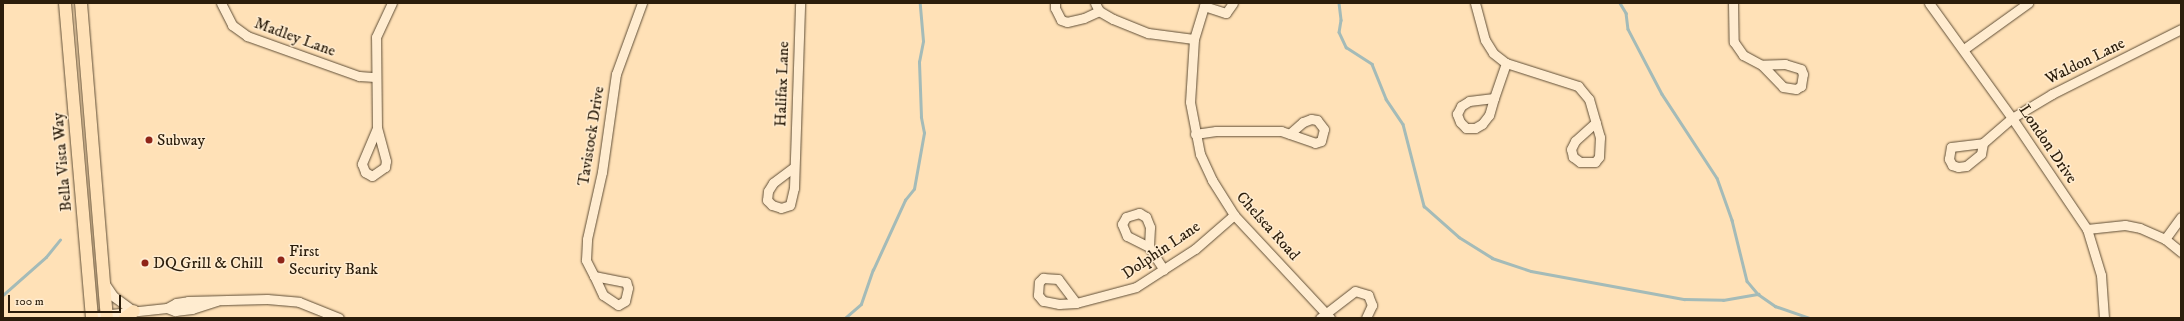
<!DOCTYPE html>
<style>
body{margin:0}
#map{position:relative;width:2184px;height:321px;overflow:hidden;background:#ffe1b7;font-family:"IM FELL DW Pica",serif}
div>[style]{position:absolute}
.stream>*{height:2.5px;margin:-1.25px;padding:0 1.25px;transform-origin:1.25px;border-radius:1.25px;background:#a4bbb8}
.roads{filter:drop-shadow(0 0 1px #604e36) drop-shadow(0 0 1px #604e36)}
.minor>*{height:9px;margin:-4.5px;padding:0 4.5px;transform-origin:4.5px;border-radius:4.5px;background:#ffecd0}
.major>*{height:12px;margin:-6px;padding:0 6px;transform-origin:6px;border-radius:6px;background:#ffe1b7}
.dots>*{width:11px;height:11px;translate:-50% -50%;box-sizing:border-box;border:2px solid #ffecd0;border-radius:50%}
span{translate:-50% -50%;white-space:nowrap;text-align:center;line-height:1.15;-webkit-text-stroke:3px #ffecd0;paint-order:stroke}
.street-label{font-size:16px;color:#2b1d0b}
.poi-label{font-size:16px;color:#2b1d0b}
.left{translate:0 -50%;text-align:left}
.frame{position:absolute;inset:0;border:4px solid #2b1d0b;pointer-events:none}
.scale{position:absolute;left:8px;top:295px;width:113px;height:18px;box-sizing:border-box;border:2px solid #2b1d0b;border-top:0;padding-left:5px;font-size:12px;line-height:14px;white-space:nowrap;color:#2b1d0b;-webkit-text-stroke:3px #ffecd0;paint-order:stroke}
</style>
<div id="map">
<div class="stream">
<i style="left:1339px;top:3px;width:17px;rotate:83deg"></i>
<i style="left:1341px;top:20px;width:12px;rotate:99deg"></i>
<i style="left:1339px;top:32px;width:17px;rotate:65deg"></i>
<i style="left:1346px;top:47px;width:31px;rotate:33deg"></i>
<i style="left:1372px;top:64px;width:38px;rotate:68deg"></i>
<i style="left:1386px;top:99px;width:30px;rotate:56deg"></i>
<i style="left:1403px;top:124px;width:85px;rotate:75.6deg"></i>
<i style="left:1424px;top:206px;width:47px;rotate:41.5deg"></i>
<i style="left:1459px;top:237px;width:39px;rotate:32deg"></i>
<i style="left:1492px;top:258px;width:41px;rotate:18.4deg"></i>
<i style="left:1531px;top:271px;width:156px;rotate:10.4deg"></i>
<i style="left:1684px;top:299px;width:39px;rotate:1deg"></i>
<i style="left:1723px;top:300px;width:36px;rotate:-10deg"></i>
<i style="left:1758px;top:294px;width:21px;rotate:35deg"></i>
<i style="left:1775px;top:306px;width:36px;rotate:19deg"></i>
<i style="left:1620px;top:3px;width:12px;rotate:59deg"></i>
<i style="left:1626px;top:13px;width:16px;rotate:83deg"></i>
<i style="left:1628px;top:29px;width:73px;rotate:62.4deg"></i>
<i style="left:1662px;top:94px;width:100px;rotate:56.8deg"></i>
<i style="left:1717px;top:178px;width:45px;rotate:70.3deg"></i>
<i style="left:1732px;top:220px;width:63px;rotate:76.2deg"></i>
<i style="left:1747px;top:281px;width:17px;rotate:50deg"></i>
<i style="left:3px;top:295px;width:57px;rotate:-41.5deg"></i>
<i style="left:46px;top:257px;width:22px;rotate:-51deg"></i>
<i style="left:845px;top:318px;width:21px;rotate:-41deg"></i>
<i style="left:861px;top:304px;width:36px;rotate:-71deg"></i>
<i style="left:873px;top:270px;width:77px;rotate:-65.4deg"></i>
<i style="left:905px;top:200px;width:14px;rotate:-51deg"></i>
<i style="left:914px;top:189px;width:57px;rotate:-79.9deg"></i>
<i style="left:924px;top:133px;width:16px;rotate:-101deg"></i>
<i style="left:921px;top:117px;width:55px;rotate:-92.1deg"></i>
<i style="left:919px;top:62px;width:21px;rotate:-79deg"></i>
<i style="left:923px;top:41px;width:38px;rotate:-95deg"></i>
</div>
<div class="roads">
<div class="minor">
<i style="left:221px;top:3px;width:25px;rotate:63deg"></i>
<i style="left:232px;top:25px;width:19px;rotate:36deg"></i>
<i style="left:247px;top:36px;width:119px;rotate:19.7deg"></i>
<i style="left:359px;top:76px;width:16px;rotate:4deg"></i>
<i style="left:1055px;top:3px;width:5px;rotate:90deg"></i>
<i style="left:1055px;top:8px;width:13px;rotate:63deg"></i>
<i style="left:1061px;top:20px;width:6px;rotate:18deg"></i>
<i style="left:1067px;top:22px;width:17px;rotate:-13deg"></i>
<i style="left:1084px;top:18px;width:17px;rotate:-25deg"></i>
<i style="left:1095px;top:3px;width:9px;rotate:63deg"></i>
<i style="left:1099px;top:11px;width:16px;rotate:30deg"></i>
<i style="left:1113px;top:19px;width:38px;rotate:22deg"></i>
<i style="left:1148px;top:33px;width:46px;rotate:7.4deg"></i>
<i style="left:1205px;top:3px;width:38px;rotate:107deg"></i>
<i style="left:1194px;top:39px;width:63px;rotate:93.6deg"></i>
<i style="left:1190px;top:102px;width:53px;rotate:79.1deg"></i>
<i style="left:1200px;top:154px;width:29px;rotate:65deg"></i>
<i style="left:1212px;top:180px;width:41px;rotate:57.8deg"></i>
<i style="left:1234px;top:215px;width:141px;rotate:47deg"></i>
<i style="left:1475px;top:3px;width:38px;rotate:75deg"></i>
<i style="left:1485px;top:40px;width:15px;rotate:58deg"></i>
<i style="left:1493px;top:53px;width:16px;rotate:38deg"></i>
<i style="left:1506px;top:63px;width:76px;rotate:17.7deg"></i>
<i style="left:1578px;top:86px;width:17px;rotate:50deg"></i>
<i style="left:1589px;top:99px;width:40px;rotate:74deg"></i>
<i style="left:1600px;top:137px;width:20px;rotate:93deg"></i>
<i style="left:1599px;top:157px;width:6px;rotate:129deg"></i>
<i style="left:1595px;top:162px;width:15px;rotate:180deg"></i>
<i style="left:1580px;top:162px;width:9px;rotate:-144deg"></i>
<i style="left:1573px;top:157px;width:8px;rotate:-104deg"></i>
<i style="left:1571px;top:149px;width:9px;rotate:-63deg"></i>
<i style="left:1575px;top:141px;width:28px;rotate:-42deg"></i>
<i style="left:1733px;top:3px;width:39px;rotate:89deg"></i>
<i style="left:1734px;top:42px;width:16px;rotate:55deg"></i>
<i style="left:1743px;top:55px;width:21px;rotate:28deg"></i>
<i style="left:1762px;top:65px;width:30px;rotate:46deg"></i>
<i style="left:1783px;top:87px;width:13px;rotate:9deg"></i>
<i style="left:1796px;top:89px;width:6px;rotate:-31deg"></i>
<i style="left:1801px;top:86px;width:12px;rotate:-81deg"></i>
<i style="left:1803px;top:74px;width:5px;rotate:-112deg"></i>
<i style="left:1801px;top:69px;width:17px;rotate:-163deg"></i>
<i style="left:1785px;top:64px;width:23px;rotate:178deg"></i>
<i style="left:1929px;top:3px;width:142px;rotate:54.2deg"></i>
<i style="left:2012px;top:118px;width:134px;rotate:56deg"></i>
<i style="left:2087px;top:229px;width:48px;rotate:73.1deg"></i>
<i style="left:2101px;top:275px;width:43px;rotate:86deg"></i>
<i style="left:1204px;top:6px;width:23px;rotate:18deg"></i>
<i style="left:1226px;top:13px;width:12px;rotate:-55deg"></i>
<i style="left:1964px;top:49px;width:79px;rotate:-35.7deg"></i>
<i style="left:1494px;top:98px;width:18px;rotate:106deg"></i>
<i style="left:1489px;top:115px;width:11px;rotate:128deg"></i>
<i style="left:1482px;top:124px;width:8px;rotate:150deg"></i>
<i style="left:1475px;top:128px;width:9px;rotate:180deg"></i>
<i style="left:1466px;top:128px;width:8px;rotate:-135deg"></i>
<i style="left:1460px;top:122px;width:9px;rotate:-111deg"></i>
<i style="left:1457px;top:114px;width:9px;rotate:-63deg"></i>
<i style="left:1461px;top:106px;width:9px;rotate:-32deg"></i>
<i style="left:1469px;top:101px;width:25px;rotate:-7deg"></i>
<i style="left:1494px;top:98px;width:37px;rotate:-71deg"></i>
<i style="left:377px;top:128px;width:39px;rotate:113deg"></i>
<i style="left:362px;top:164px;width:9px;rotate:69deg"></i>
<i style="left:365px;top:172px;width:8px;rotate:30deg"></i>
<i style="left:372px;top:176px;width:16px;rotate:-35deg"></i>
<i style="left:385px;top:167px;width:6px;rotate:-81deg"></i>
<i style="left:386px;top:161px;width:34px;rotate:-105deg"></i>
<i style="left:377px;top:128px;width:91px;rotate:-90.6deg"></i>
<i style="left:376px;top:37px;width:38px;rotate:-65deg"></i>
<i style="left:1195px;top:134px;width:21px;rotate:-8deg"></i>
<i style="left:1216px;top:131px;width:65px"></i>
<i style="left:1281px;top:131px;width:36px;rotate:19deg"></i>
<i style="left:1315px;top:143px;width:6px;rotate:-18deg"></i>
<i style="left:1321px;top:141px;width:12px;rotate:-76deg"></i>
<i style="left:1324px;top:129px;width:11px;rotate:-128deg"></i>
<i style="left:1317px;top:120px;width:6px;rotate:-171deg"></i>
<i style="left:1311px;top:119px;width:9px;rotate:159deg"></i>
<i style="left:1303px;top:122px;width:18px;rotate:139deg"></i>
<i style="left:1983px;top:143px;width:11px;rotate:100deg"></i>
<i style="left:1981px;top:154px;width:19px;rotate:141deg"></i>
<i style="left:1966px;top:166px;width:8px;rotate:173deg"></i>
<i style="left:1958px;top:167px;width:6px;rotate:-162deg"></i>
<i style="left:1952px;top:165px;width:7px;rotate:-117deg"></i>
<i style="left:1949px;top:159px;width:12px;rotate:-81deg"></i>
<i style="left:1951px;top:147px;width:32px;rotate:-7deg"></i>
<i style="left:1983px;top:143px;width:38px;rotate:-41deg"></i>
<i style="left:2012px;top:118px;width:47px;rotate:-31deg"></i>
<i style="left:2052px;top:94px;width:144px;rotate:-26.7deg"></i>
<i style="left:794px;top:167px;width:26px;rotate:143deg"></i>
<i style="left:773px;top:183px;width:9px;rotate:122deg"></i>
<i style="left:768px;top:191px;width:9px;rotate:96deg"></i>
<i style="left:767px;top:200px;width:7px;rotate:45deg"></i>
<i style="left:772px;top:205px;width:9px;rotate:18deg"></i>
<i style="left:781px;top:208px;width:9px;rotate:-18deg"></i>
<i style="left:790px;top:205px;width:17px;rotate:-77deg"></i>
<i style="left:794px;top:188px;width:185px;rotate:-88.1deg"></i>
<i style="left:2087px;top:229px;width:38px;rotate:-6deg"></i>
<i style="left:2125px;top:225px;width:15px;rotate:11deg"></i>
<i style="left:2140px;top:228px;width:27px;rotate:24deg"></i>
<i style="left:2165px;top:239px;width:21px;rotate:39deg"></i>
<i style="left:2165px;top:239px;width:27px;rotate:-54deg"></i>
<i style="left:1149px;top:247px;width:25px;rotate:-153deg"></i>
<i style="left:1127px;top:236px;width:13px;rotate:-113deg"></i>
<i style="left:1122px;top:224px;width:8px;rotate:-60deg"></i>
<i style="left:1126px;top:217px;width:14px;rotate:-17deg"></i>
<i style="left:1139px;top:213px;width:8px;rotate:30deg"></i>
<i style="left:1146px;top:217px;width:11px;rotate:68deg"></i>
<i style="left:1150px;top:227px;width:19px;rotate:93deg"></i>
<i style="left:1149px;top:246px;width:1px;rotate:90deg"></i>
<i style="left:1149px;top:247px;width:27px;rotate:57deg"></i>
<i style="left:594px;top:276px;width:33px;rotate:11deg"></i>
<i style="left:626px;top:282px;width:6px;rotate:72deg"></i>
<i style="left:628px;top:288px;width:13px;rotate:103deg"></i>
<i style="left:625px;top:301px;width:8px;rotate:150deg"></i>
<i style="left:618px;top:305px;width:18px;rotate:-146deg"></i>
<i style="left:603px;top:295px;width:21px;rotate:-115deg"></i>
<i style="left:594px;top:276px;width:18px;rotate:-117deg"></i>
<i style="left:586px;top:260px;width:21px;rotate:-87deg"></i>
<i style="left:587px;top:239px;width:69px;rotate:-77.4deg"></i>
<i style="left:602px;top:172px;width:99px;rotate:-81.9deg"></i>
<i style="left:616px;top:74px;width:76px;rotate:-69.9deg"></i>
<i style="left:105px;top:284px;width:14px;rotate:56deg"></i>
<i style="left:113px;top:296px;width:26px;rotate:36deg"></i>
<i style="left:1076px;top:303px;width:17px;rotate:177deg"></i>
<i style="left:1059px;top:304px;width:16px;rotate:-169deg"></i>
<i style="left:1043px;top:301px;width:8px;rotate:-130deg"></i>
<i style="left:1038px;top:295px;width:13px;rotate:-86deg"></i>
<i style="left:1039px;top:282px;width:6px;rotate:-45deg"></i>
<i style="left:1043px;top:278px;width:15px;rotate:4deg"></i>
<i style="left:1058px;top:279px;width:30px;rotate:53deg"></i>
<i style="left:1076px;top:303px;width:62px;rotate:-14.9deg"></i>
<i style="left:1136px;top:287px;width:70px;rotate:-32.8deg"></i>
<i style="left:1195px;top:249px;width:52px;rotate:-41.1deg"></i>
<i style="left:167px;top:308px;width:10px;rotate:-29deg"></i>
<i style="left:176px;top:303px;width:12px;rotate:-9deg"></i>
<i style="left:188px;top:301px;width:79px;rotate:-1.5deg"></i>
<i style="left:267px;top:299px;width:32px;rotate:5deg"></i>
<i style="left:299px;top:302px;width:43px;rotate:21.8deg"></i>
<i style="left:92px;top:316px;width:75px;rotate:-6.1deg"></i>
<i style="left:167px;top:308px;width:9px;rotate:21deg"></i>
<i style="left:175px;top:311px;width:17px;rotate:-7deg"></i>
<i style="left:192px;top:309px;width:26px;rotate:-18deg"></i>
<i style="left:1320px;top:318px;width:44px;rotate:-37.6deg"></i>
<i style="left:1355px;top:291px;width:14px;rotate:17deg"></i>
<i style="left:1368px;top:295px;width:11px;rotate:68deg"></i>
<i style="left:1372px;top:305px;width:14px;rotate:115deg"></i>
</div>
<div class="major">
<i style="left:65px;top:3px;width:316px;rotate:85.1deg"></i>
<i style="left:81px;top:3px;width:316px;rotate:85.3deg"></i>
<i style="left:125px;top:318px;width:11px;rotate:-38deg"></i>
</div>
</div>
<div class="dots">
<i style="left:149px;top:140px;background:#8f2418"></i>
<i style="left:281px;top:260px;background:#8f2418"></i>
<i style="left:145px;top:263px;background:#8f2418"></i>
</div>
<div class="street-label">
<span style="left:295px;top:37px;rotate:20deg">Madley Lane</span>
<span style="left:2085px;top:61px;rotate:-26deg">Waldon Lane</span>
<span style="left:782px;top:84px;rotate:-88deg">Halifax Lane</span>
<span style="left:591px;top:136px;rotate:-81deg">Tavistock Drive</span>
<span style="left:2048px;top:144px;rotate:56deg">London Drive</span>
<span style="left:62px;top:162px;rotate:-95deg">Bella Vista Way</span>
<span style="left:1268px;top:226px;rotate:48deg">Chelsea Road</span>
<span style="left:1161px;top:250px;rotate:-34deg">Dolphin Lane</span>
</div>
<div class="poi-label">
<span class="left" style="left:157px;top:140px">Subway</span>
<span class="left" style="left:289px;top:260px">First<br>Security Bank</span>
<span class="left" style="left:153px;top:263px">DQ Grill &amp; Chill</span>
</div>
<div class="frame"></div>
<div class="scale">100 m</div>
</div>
